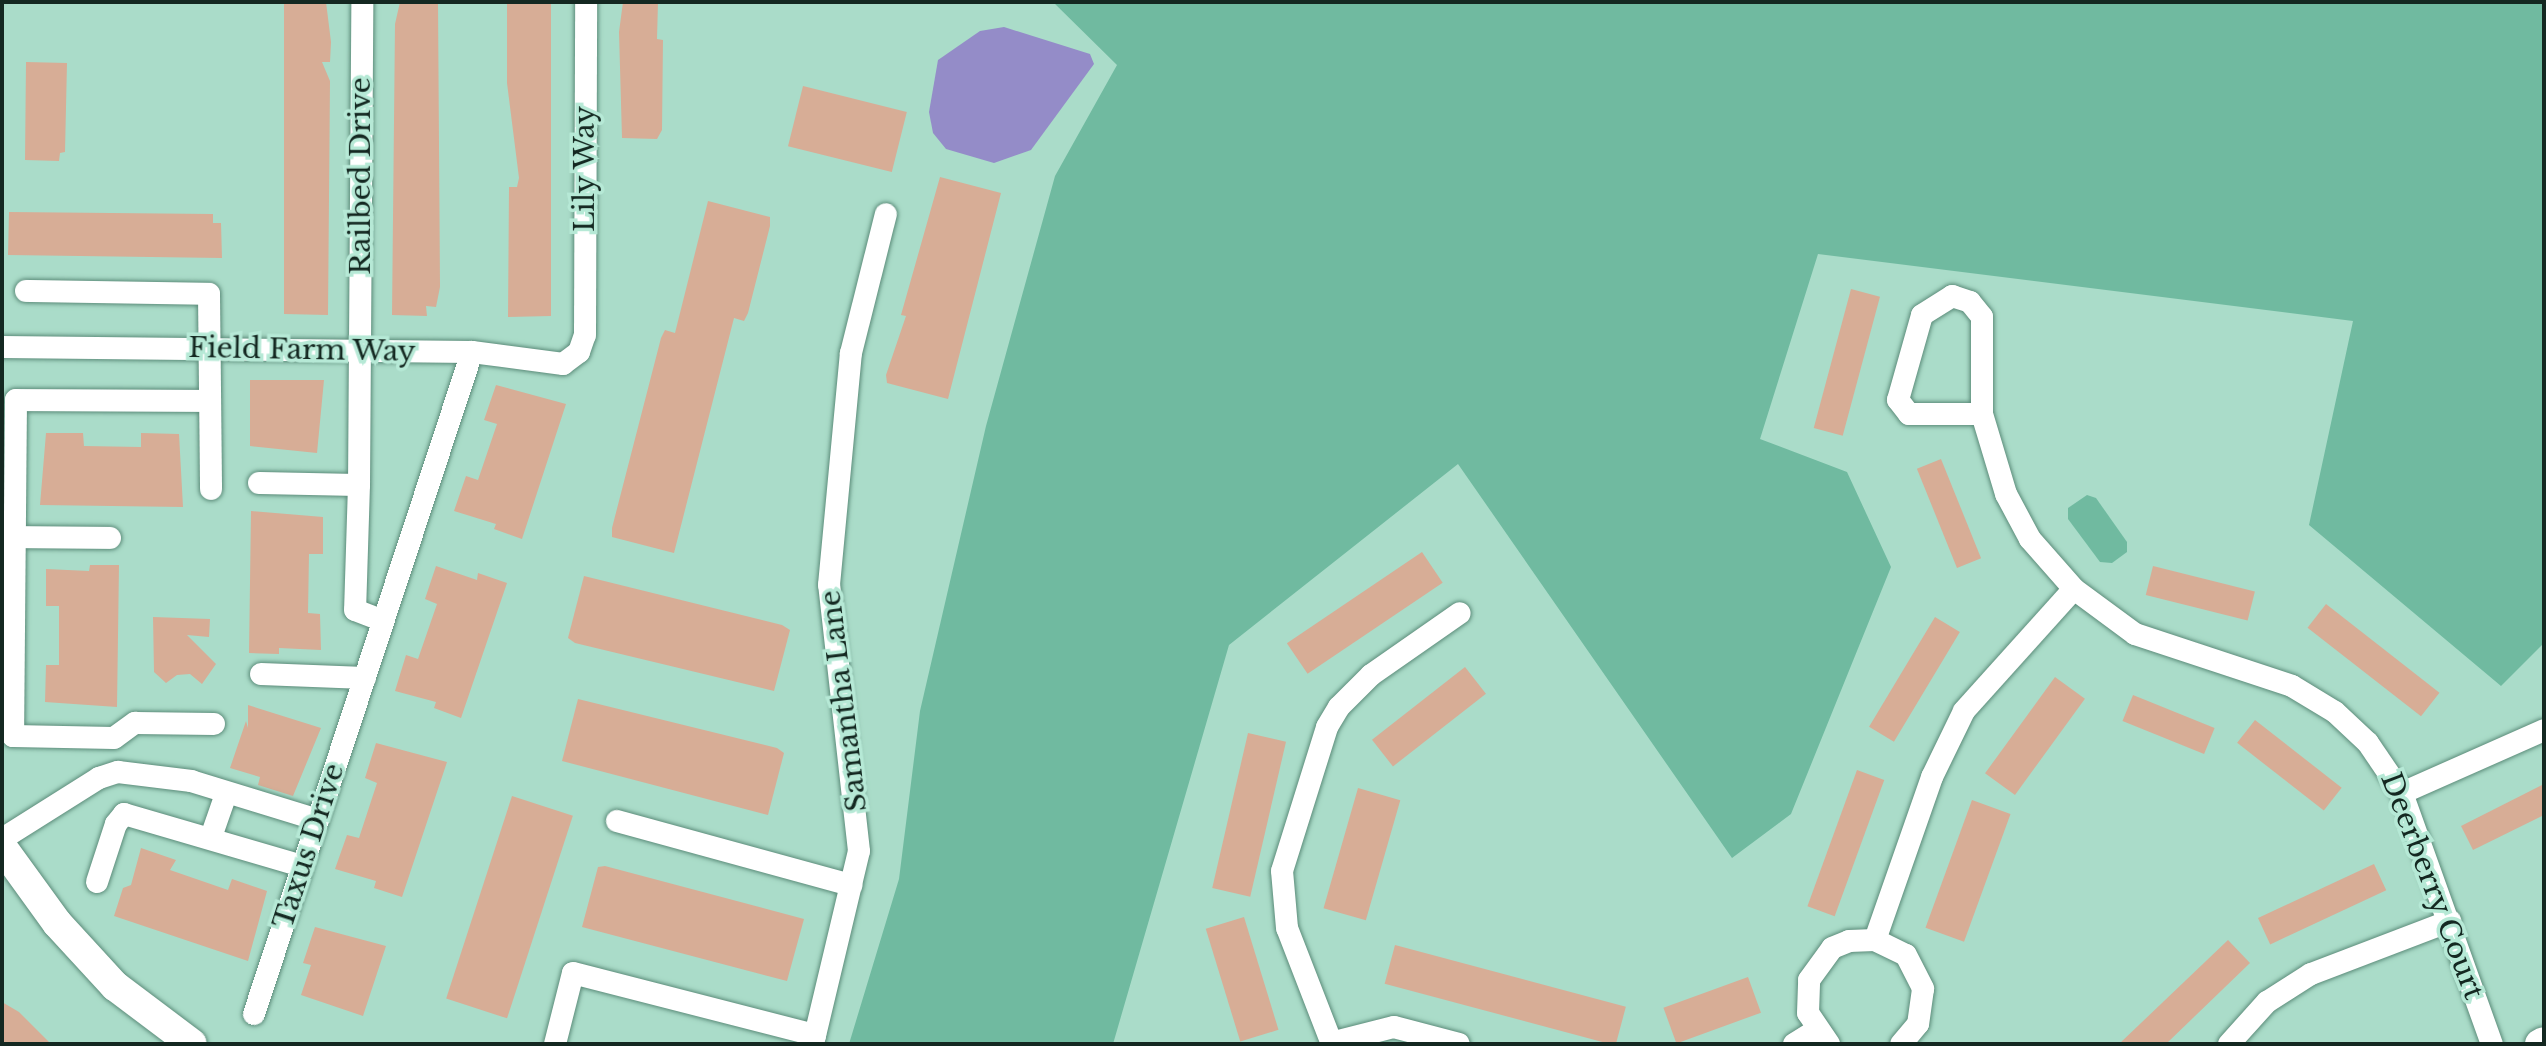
<!DOCTYPE html>
<style>
body{margin:0}
#map{position:relative;width:2546px;height:1046px;overflow:hidden;background:#aadcc9;font-family:"Libre Baskerville",serif}
div>[style]{position:absolute}
.green>*{inset:0;background:#70baa0}
.water>*{inset:0;background:#948cc8}
.building>*{inset:0;background:#d7ad96;transform-origin:0 0}
.roads{filter:drop-shadow(0 0 2px #5c8c7a) drop-shadow(0 0 2px #5c8c7a)}
.street>*{height:22px;margin:-11px;padding:0 11px;transform-origin:11px;border-radius:11px;background:#fff}
.secondary>*{height:30px;margin:-15px;padding:0 15px;transform-origin:15px;border-radius:15px;background:#fff}
span{translate:-50% -50%;white-space:nowrap;text-align:center;line-height:1.15;-webkit-text-stroke:7px #b6e9d6;paint-order:stroke}
.street-label{font-size:28px;color:#142821}
.frame{position:absolute;inset:0;border:4px solid #142821;pointer-events:none}
</style>
<div id="map">
<div class="green">
<i style="clip-path:polygon(1053px 2px,2544px 2px,2544px 643px,2501px 686px,2309px 525px,2353px 321px,1818px 254px,1760px 439px,1847px 472px,1891px 567px,1791px 814px,1732px 858px,1458px 464px,1229px 645px,1113px 1044px,849px 1044px,899px 879px,920px 711px,986px 426px,1055px 176px,1117px 65px)"></i>
<i style="clip-path:polygon(2087px 495px,2096px 498px,2127px 542px,2127px 552px,2112px 563px,2100px 562px,2068px 519px,2068px 508px)"></i>
</div>
<div class="water">
<i style="clip-path:polygon(1004px 27px,1090px 54px,1094px 64px,1031px 150px,994px 163px,946px 149px,933px 133px,929px 112px,938px 60px,980px 31px)"></i>
</div>
<div class="building">
<i style="clip-path:polygon(284px 2px,326px 2px,331px 42px,330px 62px,322px 62px,330px 81px,328px 315px,284px 314px)"></i>
<i style="clip-path:polygon(400px 2px,438px 2px,440px 287px,436px 307px,426px 306px,427px 316px,392px 315px,395px 24px)"></i>
<i style="clip-path:polygon(507px 2px,551px 2px,551px 316px,508px 317px,509px 187px,517px 187px,519px 178px,507px 83px)"></i>
<i style="clip-path:polygon(623px 2px,658px 2px,657px 39px,663px 40px,662px 130px,657px 139px,622px 138px,619px 32px)"></i>
<i style="clip-path:polygon(26px 62px,67px 63px,65px 152px,60px 153px,59px 161px,25px 160px)"></i>
<i style="left:803px;top:86px;width:107px;height:62px;rotate:14deg"></i>
<i style="clip-path:polygon(940px 177px,1001px 193px,948px 399px,887px 383px,886px 375px,906px 316px,901px 315px)"></i>
<i style="clip-path:polygon(708px 201px,770px 217px,770px 226px,748px 313px,744px 321px,734px 318px,674px 553px,612px 537px,612px 528px,661px 338px,665px 330px,675px 333px)"></i>
<i style="clip-path:polygon(9px 212px,213px 214px,213px 223px,221px 223px,222px 258px,8px 255px)"></i>
<i style="left:1851px;top:289px;width:30px;height:144px;rotate:15deg"></i>
<i style="clip-path:polygon(250px 380px,324px 380px,317px 453px,250px 446px)"></i>
<i style="clip-path:polygon(496px 385px,566px 404px,522px 539px,494px 529px,496px 524px,454px 511px,466px 476px,478px 480px,497px 424px,484px 420px)"></i>
<i style="clip-path:polygon(46px 433px,83px 433px,84px 446px,141px 447px,141px 433px,179px 434px,183px 507px,40px 505px)"></i>
<i style="left:1941px;top:459px;width:107px;height:26px;rotate:68deg"></i>
<i style="clip-path:polygon(251px 511px,323px 517px,323px 554px,309px 554px,308px 613px,320px 614px,321px 650px,279px 648px,279px 654px,249px 653px)"></i>
<i style="left:1422px;top:552px;width:37px;height:163px;rotate:56deg"></i>
<i style="clip-path:polygon(90px 565px,119px 565px,117px 707px,45px 702px,46px 665px,59px 665px,59px 606px,46px 606px,46px 569px,89px 571px)"></i>
<i style="clip-path:polygon(436px 566px,477px 580px,478px 573px,507px 583px,461px 718px,434px 708px,436px 702px,395px 691px,406px 655px,418px 659px,437px 604px,425px 599px)"></i>
<i style="left:2153px;top:566px;width:105px;height:30px;rotate:14deg"></i>
<i style="clip-path:polygon(584px 576px,782px 625px,790px 630px,774px 691px,575px 643px,568px 638px)"></i>
<i style="left:2326px;top:604px;width:144px;height:30px;rotate:38deg"></i>
<i style="clip-path:polygon(153px 617px,210px 619px,209px 637px,187px 635px,216px 664px,202px 684px,190px 674px,177px 675px,166px 683px,154px 672px)"></i>
<i style="left:1935px;top:617px;width:29px;height:128px;rotate:31deg"></i>
<i style="left:1465px;top:667px;width:34px;height:118px;rotate:52deg"></i>
<i style="left:2055px;top:677px;width:37px;height:119px;rotate:36deg"></i>
<i style="left:2133px;top:695px;width:88px;height:28px;rotate:22deg"></i>
<i style="clip-path:polygon(578px 699px,777px 748px,784px 753px,768px 815px,562px 761px)"></i>
<i style="clip-path:polygon(248px 705px,321px 728px,293px 796px,258px 785px,260px 777px,230px 768px,246px 721px,248px 728px)"></i>
<i style="left:2255px;top:720px;width:110px;height:29px;rotate:38deg"></i>
<i style="left:1248px;top:733px;width:39px;height:159px;rotate:13deg"></i>
<i style="clip-path:polygon(376px 743px,447px 762px,402px 897px,374px 888px,376px 881px,335px 869px,347px 835px,359px 838px,377px 783px,365px 778px)"></i>
<i style="left:1857px;top:770px;width:29px;height:145px;rotate:20deg"></i>
<i style="clip-path:polygon(2544px 784px,2544px 815px,2473px 850px,2461px 826px)"></i>
<i style="left:1358px;top:788px;width:44px;height:125px;rotate:16deg"></i>
<i style="left:512px;top:796px;width:64px;height:213px;rotate:18deg"></i>
<i style="left:1972px;top:800px;width:41px;height:136px;rotate:20deg"></i>
<i style="clip-path:polygon(141px 848px,176px 860px,170px 870px,228px 890px,232px 879px,267px 891px,248px 961px,114px 916px,123px 888px,131px 885px)"></i>
<i style="left:2374px;top:864px;width:29px;height:128px;rotate:65deg"></i>
<i style="clip-path:polygon(605px 866px,804px 919px,787px 981px,582px 927px,598px 867px)"></i>
<i style="left:1244px;top:917px;width:118px;height:40px;rotate:73deg"></i>
<i style="clip-path:polygon(315px 927px,386px 946px,363px 1016px,301px 995px,311px 965px,303px 963px)"></i>
<i style="clip-path:polygon(2228px 940px,2250px 963px,2166px 1044px,2119px 1044px)"></i>
<i style="left:1395px;top:945px;width:239px;height:40px;rotate:15deg"></i>
<i style="left:1748px;top:977px;width:38px;height:90px;rotate:70deg"></i>
<i style="clip-path:polygon(2px 1002px,19px 1012px,51px 1044px,2px 1044px)"></i>
</div>
<div class="roads">
<div class="street">
<i style="left:26px;top:291px;width:183px;rotate:0.9deg"></i>
<i style="left:209px;top:294px;width:195px;rotate:89.4deg"></i>
<i style="left:2px;top:347px;width:470px;rotate:0.6deg"></i>
<i style="left:472px;top:352px;width:92px;rotate:7.5deg"></i>
<i style="left:563px;top:364px;width:20px;rotate:-37deg"></i>
<i style="left:579px;top:352px;width:18px;rotate:-71deg"></i>
<i style="left:585px;top:335px;width:333px;rotate:-89.8deg"></i>
<i style="left:210px;top:401px;width:194px;rotate:-179.7deg"></i>
<i style="left:16px;top:400px;width:336px;rotate:90.5deg"></i>
<i style="left:13px;top:736px;width:101px;rotate:1.1deg"></i>
<i style="left:114px;top:738px;width:26px;rotate:-36deg"></i>
<i style="left:135px;top:723px;width:79px;rotate:0.7deg"></i>
<i style="left:1982px;top:414px;width:73px;rotate:180deg"></i>
<i style="left:1909px;top:414px;width:18px;rotate:-128deg"></i>
<i style="left:1898px;top:400px;width:88px;rotate:-74.2deg"></i>
<i style="left:1922px;top:315px;width:36px;rotate:-32deg"></i>
<i style="left:1952px;top:296px;width:19px;rotate:18deg"></i>
<i style="left:1970px;top:302px;width:19px;rotate:51deg"></i>
<i style="left:1982px;top:317px;width:97px;rotate:90deg"></i>
<i style="left:1982px;top:414px;width:84px;rotate:73.3deg"></i>
<i style="left:2006px;top:494px;width:51px;rotate:61.9deg"></i>
<i style="left:2030px;top:539px;width:67px;rotate:48.7deg"></i>
<i style="left:2074px;top:589px;width:76px;rotate:36.4deg"></i>
<i style="left:2135px;top:634px;width:165px;rotate:18.3deg"></i>
<i style="left:2292px;top:686px;width:50px;rotate:31.2deg"></i>
<i style="left:2335px;top:712px;width:45px;rotate:43.2deg"></i>
<i style="left:2368px;top:743px;width:60px;rotate:55.8deg"></i>
<i style="left:2402px;top:793px;width:267px;rotate:70.3deg"></i>
<i style="left:259px;top:483px;width:100px;rotate:1.1deg"></i>
<i style="left:359px;top:485px;width:483px;rotate:-89.6deg"></i>
<i style="left:359px;top:485px;width:125px;rotate:91.8deg"></i>
<i style="left:355px;top:610px;width:30px;rotate:21deg"></i>
<i style="left:16px;top:537px;width:94px;rotate:0.6deg"></i>
<i style="left:261px;top:674px;width:104px;rotate:2.2deg"></i>
<i style="left:2402px;top:793px;width:155px;rotate:-23.9deg"></i>
<i style="left:617px;top:821px;width:243px;rotate:15.3deg"></i>
<i style="left:211px;top:837px;width:46px;rotate:-70.8deg"></i>
<i style="left:2px;top:839px;width:115px;rotate:-32.2deg"></i>
<i style="left:99px;top:778px;width:20px;rotate:-18deg"></i>
<i style="left:118px;top:772px;width:74px;rotate:7deg"></i>
<i style="left:191px;top:781px;width:133px;rotate:17.1deg"></i>
<i style="left:97px;top:882px;width:61px;rotate:-71.9deg"></i>
<i style="left:116px;top:824px;width:13px;rotate:-51deg"></i>
<i style="left:124px;top:814px;width:185px;rotate:16.3deg"></i>
<i style="left:1875px;top:940px;width:173px;rotate:-70.7deg"></i>
<i style="left:1932px;top:777px;width:73px;rotate:-64.1deg"></i>
<i style="left:1964px;top:711px;width:164px;rotate:-48deg"></i>
<i style="left:254px;top:1014px;width:697px;rotate:-71.77deg"></i>
<i style="left:1331px;top:1043px;width:65px;rotate:-14.3deg"></i>
<i style="left:1394px;top:1027px;width:67px;rotate:14.7deg"></i>
<i style="left:555px;top:1044px;width:73px;rotate:-75.8deg"></i>
<i style="left:573px;top:973px;width:250px;rotate:14.4deg"></i>
<i style="left:813px;top:1044px;width:198px;rotate:-76.6deg"></i>
<i style="left:859px;top:851px;width:268px;rotate:-96.4deg"></i>
<i style="left:829px;top:585px;width:233px;rotate:-84.6deg"></i>
<i style="left:851px;top:353px;width:143px;rotate:-75.9deg"></i>
<i style="left:1332px;top:1044px;width:124px;rotate:-111.2deg"></i>
<i style="left:1287px;top:928px;width:57px;rotate:-95deg"></i>
<i style="left:1282px;top:871px;width:151px;rotate:-72.6deg"></i>
<i style="left:1327px;top:727px;width:23px;rotate:-59deg"></i>
<i style="left:1339px;top:707px;width:45px;rotate:-45deg"></i>
<i style="left:1371px;top:675px;width:108px;rotate:-34.9deg"></i>
<i style="left:1794px;top:1044px;width:26px;rotate:-32deg"></i>
<i style="left:1829px;top:1044px;width:37px;rotate:-124deg"></i>
<i style="left:1808px;top:1013px;width:33px;rotate:-88deg"></i>
<i style="left:1809px;top:980px;width:39px;rotate:-54deg"></i>
<i style="left:1832px;top:948px;width:18px;rotate:-22deg"></i>
<i style="left:1849px;top:941px;width:26px;rotate:-2deg"></i>
<i style="left:1875px;top:940px;width:34px;rotate:26deg"></i>
<i style="left:1906px;top:955px;width:38px;rotate:63deg"></i>
<i style="left:1923px;top:989px;width:35px;rotate:98deg"></i>
<i style="left:1918px;top:1024px;width:26px;rotate:130deg"></i>
<i style="left:2229px;top:1044px;width:57px;rotate:-47.9deg"></i>
<i style="left:2267px;top:1002px;width:52px;rotate:-32.5deg"></i>
<i style="left:2311px;top:974px;width:149px;rotate:-20.9deg"></i>
</div>
<div class="secondary">
<i style="left:2px;top:847px;width:94px;rotate:54.1deg"></i>
<i style="left:57px;top:923px;width:86px;rotate:47.4deg"></i>
<i style="left:115px;top:986px;width:96px;rotate:37deg"></i>
<i style="left:2540px;top:1044px;width:4px;rotate:-27deg"></i>
</div>
</div>
<div class="street-label">
<span style="left:585px;top:169px;rotate:-90deg">Lily Way</span>
<span style="left:361px;top:176px;rotate:-90deg">Railbed Drive</span>
<span style="left:302px;top:350px;rotate:1deg">Field Farm Way</span>
<span style="left:844px;top:701px;rotate:-97deg">Samantha Lane</span>
<span style="left:309px;top:846px;rotate:-72deg">Taxus Drive</span>
<span style="left:2432px;top:886px;rotate:69deg">Deerberry Court</span>
</div>
<div class="frame"></div>
</div>
